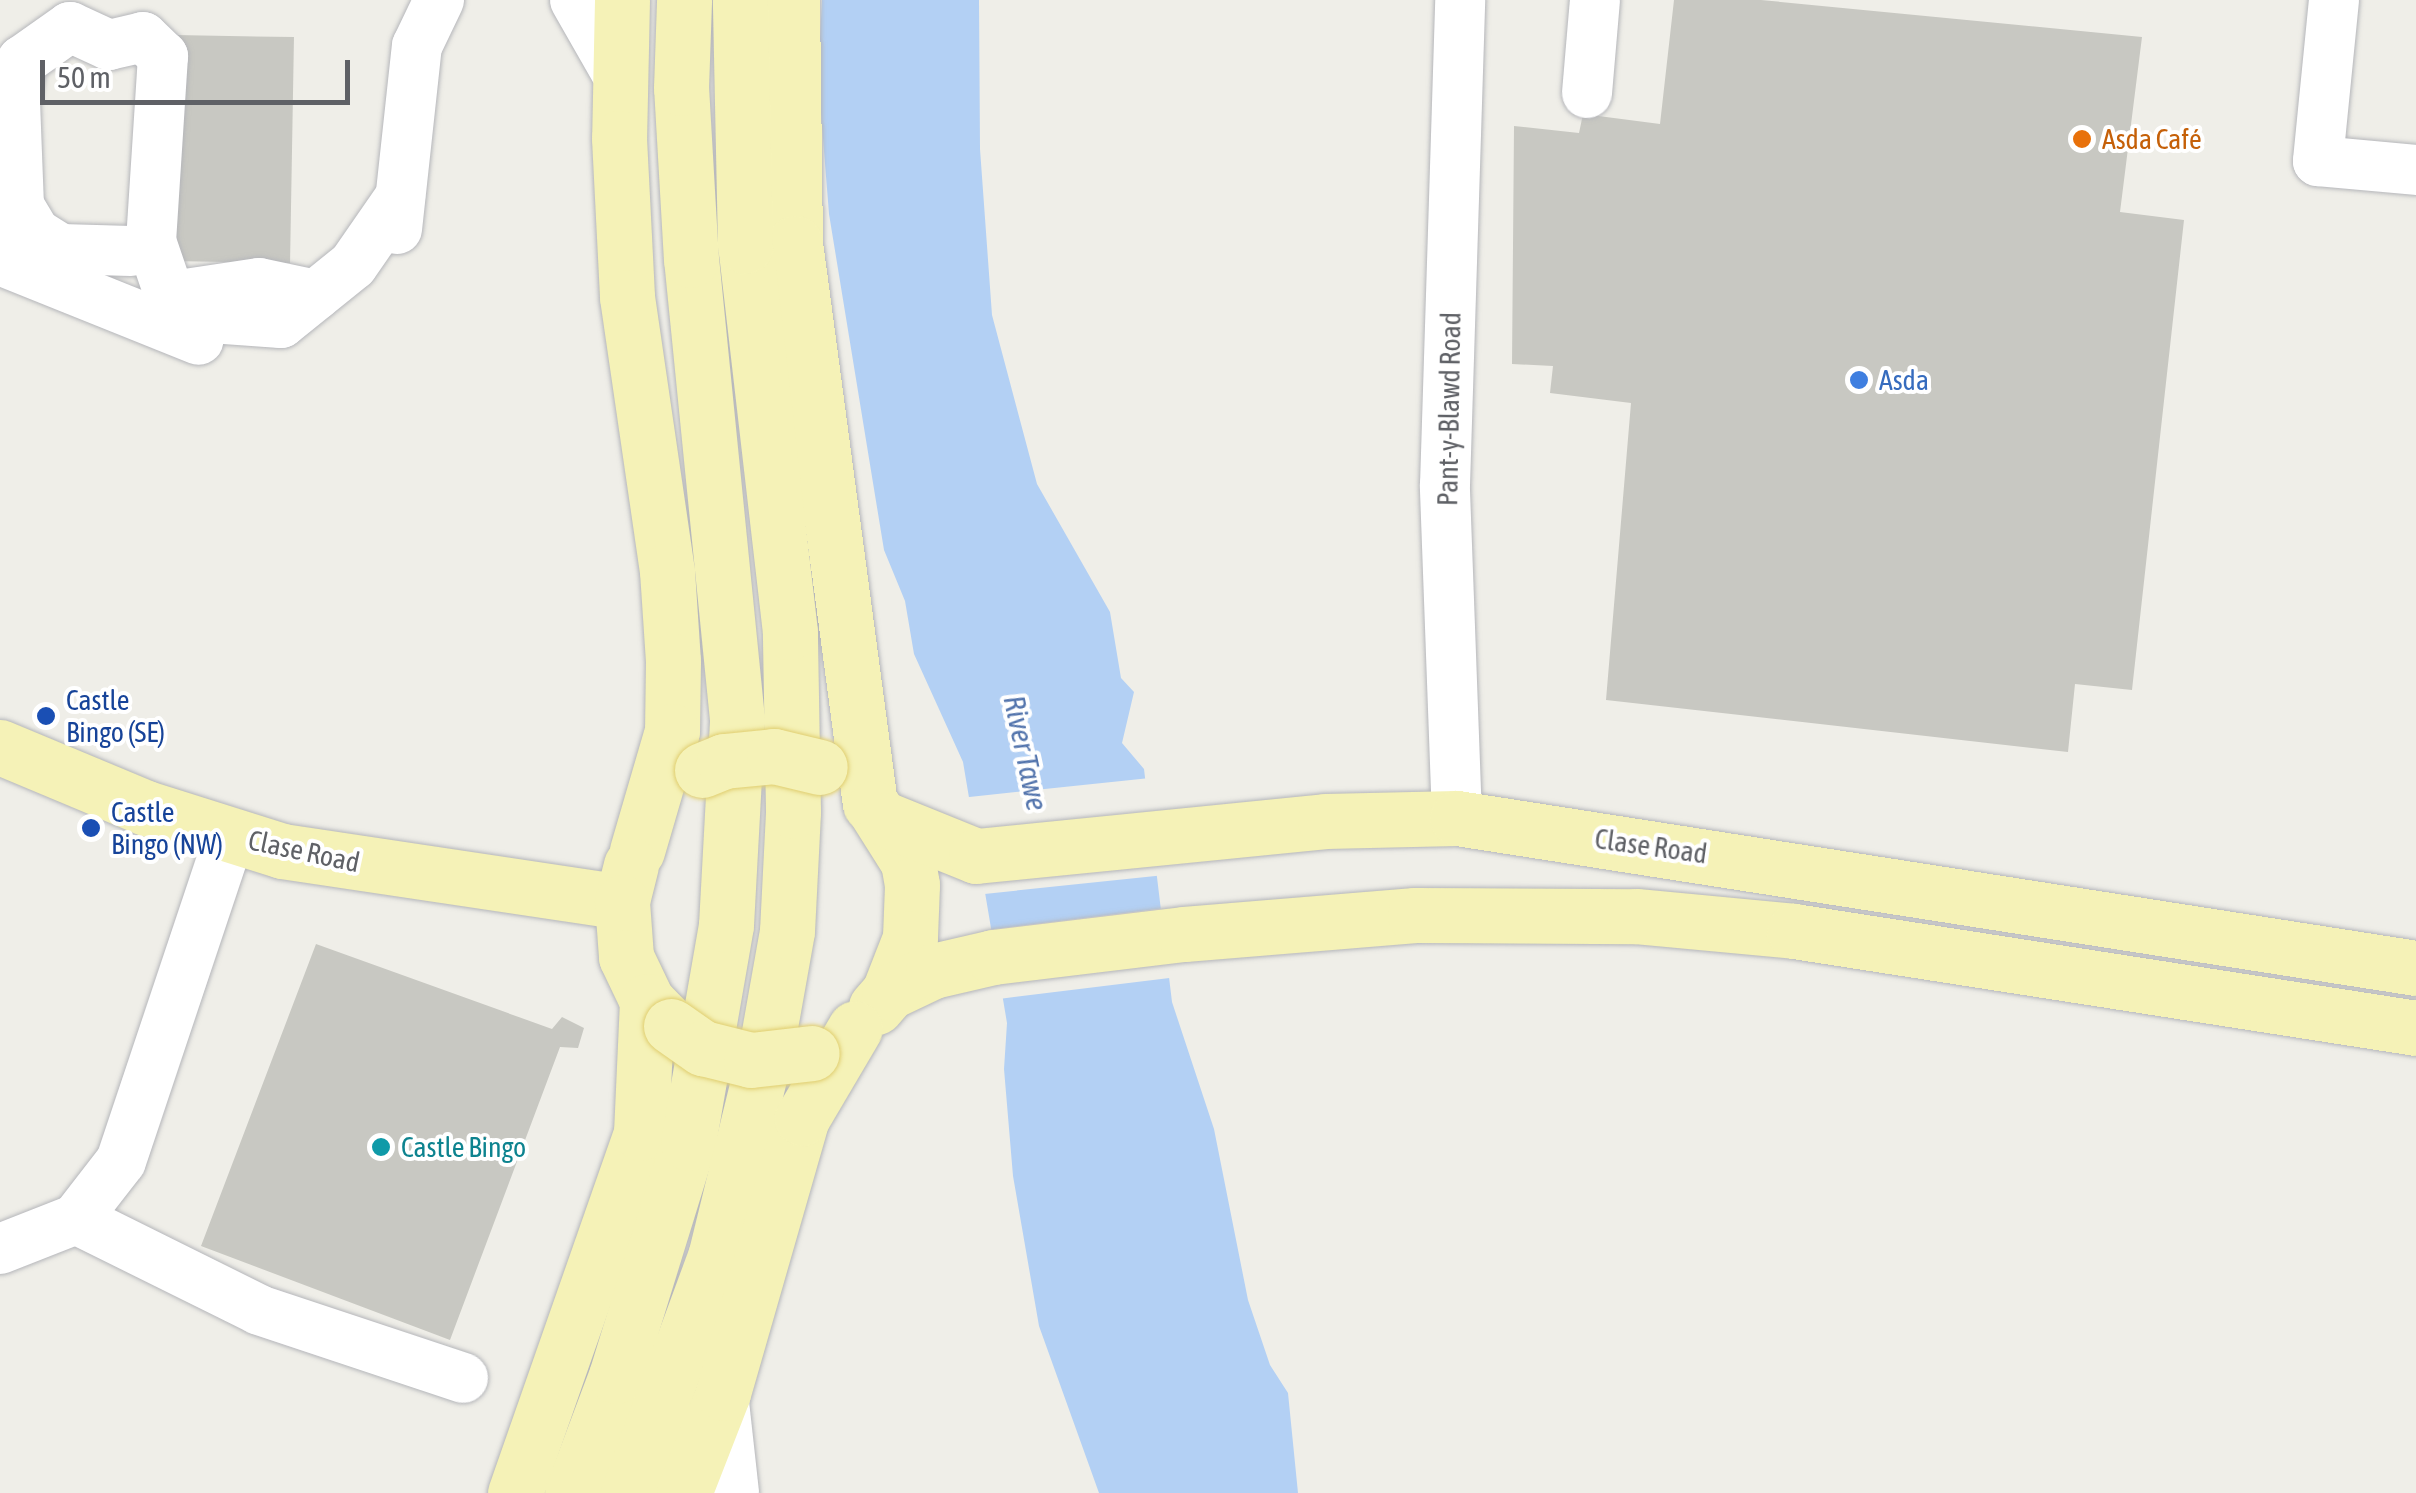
<!DOCTYPE html>
<meta charset="utf-8">
<style>
body{margin:0}
#map{position:relative;width:2416px;height:1493px;overflow:hidden;background:#efeee8;font-family:"Asap Condensed",sans-serif}
div>[style]{position:absolute}
.water>*{inset:0;background:#b3d0f4}
.pier>*{inset:0;background:#efeee8;transform-origin:0 0}
.building>*{inset:0;background:#c8c8c2;transform-origin:0 0}
.roads{filter:drop-shadow(0 0 2px #b5b6ba) drop-shadow(0 0 2px #b5b6ba)}
.minor>*{height:50px;margin:-25px;padding:0 25px;transform-origin:25px;border-radius:25px;background:#fff}
.major>*{height:55px;margin:-27.5px;padding:0 27.5px;transform-origin:27.5px;border-radius:27.5px;background:#f5f2b7}
.bridges{filter:drop-shadow(0 0 2px #e0ce70) drop-shadow(0 0 2px #e0ce70)}
.major-bridge>*{height:55px;margin:-27.5px;padding:0 27.5px;transform-origin:27.5px;border-radius:27.5px;background:#f5f2b7}
.dots>*{width:28px;height:28px;translate:-50% -50%;box-sizing:border-box;border:5px solid #fff;border-radius:50%}
span{translate:-50% -50%;white-space:nowrap;text-align:center;line-height:1.15;-webkit-text-stroke:8px #fff;paint-order:stroke}
.food-label{font-size:28px;color:#c56008}
.left{translate:0 -50%;text-align:left}
.shop-label{font-size:28px;color:#366cbe}
.street-label{font-size:28px;color:#5f6166}
.transit-label{font-size:28px;color:#164399}
.culture-label{font-size:28px;color:#0d838f}
.water-label{font-size:30px;color:#5475ad;font-style:italic}
.scale{position:absolute;left:40px;top:60px;width:310px;height:45px;box-sizing:border-box;border:5px solid #5f6166;border-top:0;padding-left:12px;font-size:30px;line-height:35px;white-space:nowrap;color:#5f6166;-webkit-text-stroke:8px #fff;paint-order:stroke}
</style>
<div id="map">
<div class="water">
<i style="clip-path:polygon(822px 0,979px 0,980px 149px,992px 315px,1037px 484px,1110px 612px,1121px 678px,1134px 692px,1122px 743px,1144px 769px,1172px 1002px,1214px 1129px,1248px 1300px,1270px 1365px,1288px 1393px,1298px 1493px,1099px 1493px,1039px 1326px,1013px 1176px,1004px 1069px,1007px 1023px,963px 762px,914px 654px,905px 601px,884px 550px,829px 214px,818px 75px)"></i>
</div>
<div class="pier">
<i style="left:1150px;top:778px;width:98px;height:184px;rotate:84deg"></i>
<i style="left:1165px;top:908px;width:70px;height:178px;rotate:83deg"></i>
</div>
<div class="building">
<i style="clip-path:polygon(1674px 0,1761px 0,2142px 37px,2120px 212px,2184px 220px,2132px 690px,2075px 684px,2068px 752px,1606px 700px,1631px 403px,1550px 393px,1553px 366px,1512px 364px,1514px 126px,1579px 133px,1583px 114px,1660px 124px)"></i>
<i style="left:175px;top:35px;width:119px;height:226px;rotate:1deg"></i>
<i style="clip-path:polygon(316px 944px,552px 1029px,562px 1017px,584px 1028px,578px 1048px,560px 1047px,450px 1340px,201px 1246px)"></i>
</div>
<div class="roads">
<div class="minor">
<i style="left:575px;top:0;width:89px;rotate:60.3deg"></i>
<i style="left:2334px;top:0;width:162px;rotate:95.7deg"></i>
<i style="left:2318px;top:161px;width:98px;rotate:5.2deg"></i>
<i style="left:1587px;top:93px;width:93px;rotate:-85.1deg"></i>
<i style="left:19px;top:206px;width:31px;rotate:59deg"></i>
<i style="left:35px;top:233px;width:31px;rotate:32deg"></i>
<i style="left:61px;top:249px;width:70px;rotate:1.6deg"></i>
<i style="left:397px;top:229px;width:184px;rotate:-83.8deg"></i>
<i style="left:417px;top:46px;width:51px;rotate:-64.4deg"></i>
<i style="left:0;top:239px;width:38px;rotate:-60deg"></i>
<i style="left:19px;top:206px;width:102px;rotate:-92.2deg"></i>
<i style="left:15px;top:104px;width:44px;rotate:-80.8deg"></i>
<i style="left:22px;top:61px;width:59px;rotate:-35.3deg"></i>
<i style="left:70px;top:27px;width:43px;rotate:24.8deg"></i>
<i style="left:109px;top:45px;width:35px;rotate:-13deg"></i>
<i style="left:143px;top:37px;width:28px;rotate:44deg"></i>
<i style="left:163px;top:56px;width:185px;rotate:93.7deg"></i>
<i style="left:151px;top:241px;width:56px;rotate:71.2deg"></i>
<i style="left:169px;top:294px;width:48px;rotate:29.7deg"></i>
<i style="left:211px;top:318px;width:70px;rotate:4.1deg"></i>
<i style="left:281px;top:323px;width:92px;rotate:-38.9deg"></i>
<i style="left:353px;top:265px;width:83px;rotate:-55.3deg"></i>
<i style="left:0;top:260px;width:214px;rotate:21.9deg"></i>
<i style="left:179px;top:295px;width:81px;rotate:-8.5deg"></i>
<i style="left:259px;top:283px;width:58px;rotate:11.9deg"></i>
<i style="left:1457px;top:818px;width:333px;rotate:-92.1deg"></i>
<i style="left:1445px;top:485px;width:485px;rotate:-88.2deg"></i>
<i style="left:76px;top:1219px;width:204px;rotate:26.4deg"></i>
<i style="left:259px;top:1310px;width:215px;rotate:18.4deg"></i>
<i style="left:0;top:1249px;width:82px;rotate:-21.5deg"></i>
<i style="left:76px;top:1219px;width:73px;rotate:-52.2deg"></i>
<i style="left:121px;top:1161px;width:344px;rotate:-71.5deg"></i>
<i style="left:723px;top:1393px;width:101px;rotate:83.7deg"></i>
</div>
<div class="major">
<i style="left:622px;top:0;width:138px;rotate:91.2deg"></i>
<i style="left:619px;top:138px;width:159px;rotate:87.1deg"></i>
<i style="left:627px;top:297px;width:277px;rotate:81.7deg"></i>
<i style="left:667px;top:571px;width:90px;rotate:86.2deg"></i>
<i style="left:673px;top:661px;width:70px;rotate:90.8deg"></i>
<i style="left:672px;top:731px;width:125px;rotate:106.3deg"></i>
<i style="left:792px;top:0;width:243px;rotate:89.3deg"></i>
<i style="left:795px;top:243px;width:566px;rotate:82.39deg"></i>
<i style="left:0;top:747px;width:158px;rotate:22.7deg"></i>
<i style="left:146px;top:808px;width:143px;rotate:17.5deg"></i>
<i style="left:282px;top:851px;width:344px;rotate:8.5deg"></i>
<i style="left:874px;top:808px;width:64px;rotate:57.8deg"></i>
<i style="left:908px;top:862px;width:23px;rotate:80deg"></i>
<i style="left:912px;top:885px;width:53px;rotate:92.2deg"></i>
<i style="left:910px;top:938px;width:58px;rotate:111.3deg"></i>
<i style="left:889px;top:992px;width:20px;rotate:131deg"></i>
<i style="left:887px;top:820px;width:96px;rotate:22deg"></i>
<i style="left:976px;top:856px;width:351px;rotate:-5.7deg"></i>
<i style="left:1325px;top:821px;width:132px;rotate:-1.3deg"></i>
<i style="left:1457px;top:818px;width:971px;rotate:8.89deg"></i>
<i style="left:631px;top:865px;width:38px;rotate:104deg"></i>
<i style="left:622px;top:902px;width:55px;rotate:85.8deg"></i>
<i style="left:626px;top:957px;width:49px;rotate:64.5deg"></i>
<i style="left:647px;top:1001px;width:35px;rotate:46deg"></i>
<i style="left:889px;top:992px;width:49px;rotate:-25.5deg"></i>
<i style="left:933px;top:971px;width:62px;rotate:-13.1deg"></i>
<i style="left:993px;top:957px;width:192px;rotate:-6.9deg"></i>
<i style="left:1184px;top:934px;width:232px;rotate:-4.7deg"></i>
<i style="left:1415px;top:915px;width:221px;rotate:0.3deg"></i>
<i style="left:1636px;top:916px;width:159px;rotate:5.4deg"></i>
<i style="left:1794px;top:931px;width:630px;rotate:8.86deg"></i>
<i style="left:515px;top:1493px;width:381px;rotate:-70.7deg"></i>
<i style="left:641px;top:1133px;width:132px;rotate:-87.4deg"></i>
<i style="left:572px;top:1493px;width:125px;rotate:-69.4deg"></i>
<i style="left:616px;top:1376px;width:244px;rotate:-72.8deg"></i>
<i style="left:688px;top:1143px;width:221px;rotate:-80.1deg"></i>
<i style="left:726px;top:925px;width:206px;rotate:-86.9deg"></i>
<i style="left:737px;top:719px;width:461px;rotate:-95.7deg"></i>
<i style="left:691px;top:260px;width:172px;rotate:-93.3deg"></i>
<i style="left:681px;top:88px;width:88px;rotate:-88deg"></i>
<i style="left:628px;top:1493px;width:252px;rotate:-69.8deg"></i>
<i style="left:715px;top:1257px;width:214px;rotate:-76.2deg"></i>
<i style="left:766px;top:1049px;width:120px;rotate:-79.9deg"></i>
<i style="left:787px;top:931px;width:120px;rotate:-87.1deg"></i>
<i style="left:793px;top:811px;width:179px;rotate:-91deg"></i>
<i style="left:790px;top:632px;width:389px;rotate:-96.6deg"></i>
<i style="left:745px;top:246px;width:246px;rotate:-91.2deg"></i>
<i style="left:684px;top:1493px;width:107px;rotate:-68.7deg"></i>
<i style="left:723px;top:1393px;width:286px;rotate:-74deg"></i>
<i style="left:802px;top:1118px;width:104px;rotate:-59.5deg"></i>
</div>
</div>
<div class="bridges">
<div class="major-bridge">
<i style="left:702px;top:770px;width:24px;rotate:-22deg"></i>
<i style="left:724px;top:761px;width:50px;rotate:-5.7deg"></i>
<i style="left:774px;top:756px;width:47px;rotate:13.4deg"></i>
<i style="left:671px;top:1026px;width:39px;rotate:35deg"></i>
<i style="left:703px;top:1048px;width:49px;rotate:14deg"></i>
<i style="left:751px;top:1060px;width:61px;rotate:-6.5deg"></i>
</div>
</div>
<div class="dots">
<i style="left:2082px;top:139px;background:#e8710a"></i>
<i style="left:1859px;top:380px;background:#3f7fe0"></i>
<i style="left:46px;top:716px;background:#1a4fb4"></i>
<i style="left:91px;top:828px;background:#1a4fb4"></i>
<i style="left:381px;top:1147px;background:#0f9aa8"></i>
</div>
<div class="food-label">
<span class="left" style="left:2102px;top:139px">Asda Café</span>
</div>
<div class="shop-label">
<span class="left" style="left:1879px;top:380px">Asda</span>
</div>
<div class="street-label">
<span style="left:1449px;top:409px;rotate:-89deg">Pant-y-Blawd Road</span>
<span style="left:1651px;top:846px;rotate:8deg">Clase Road</span>
<span style="left:304px;top:851px;rotate:12deg">Clase Road</span>
</div>
<div class="transit-label">
<span class="left" style="left:66px;top:716px">Castle<br>Bingo (SE)</span>
<span class="left" style="left:111px;top:828px">Castle<br>Bingo (NW)</span>
</div>
<div class="culture-label">
<span class="left" style="left:401px;top:1147px">Castle Bingo</span>
</div>
<div class="water-label">
<span style="left:1026px;top:753px;rotate:78deg">River Tawe</span>
</div>
<div class="scale">50 m</div>
</div>
